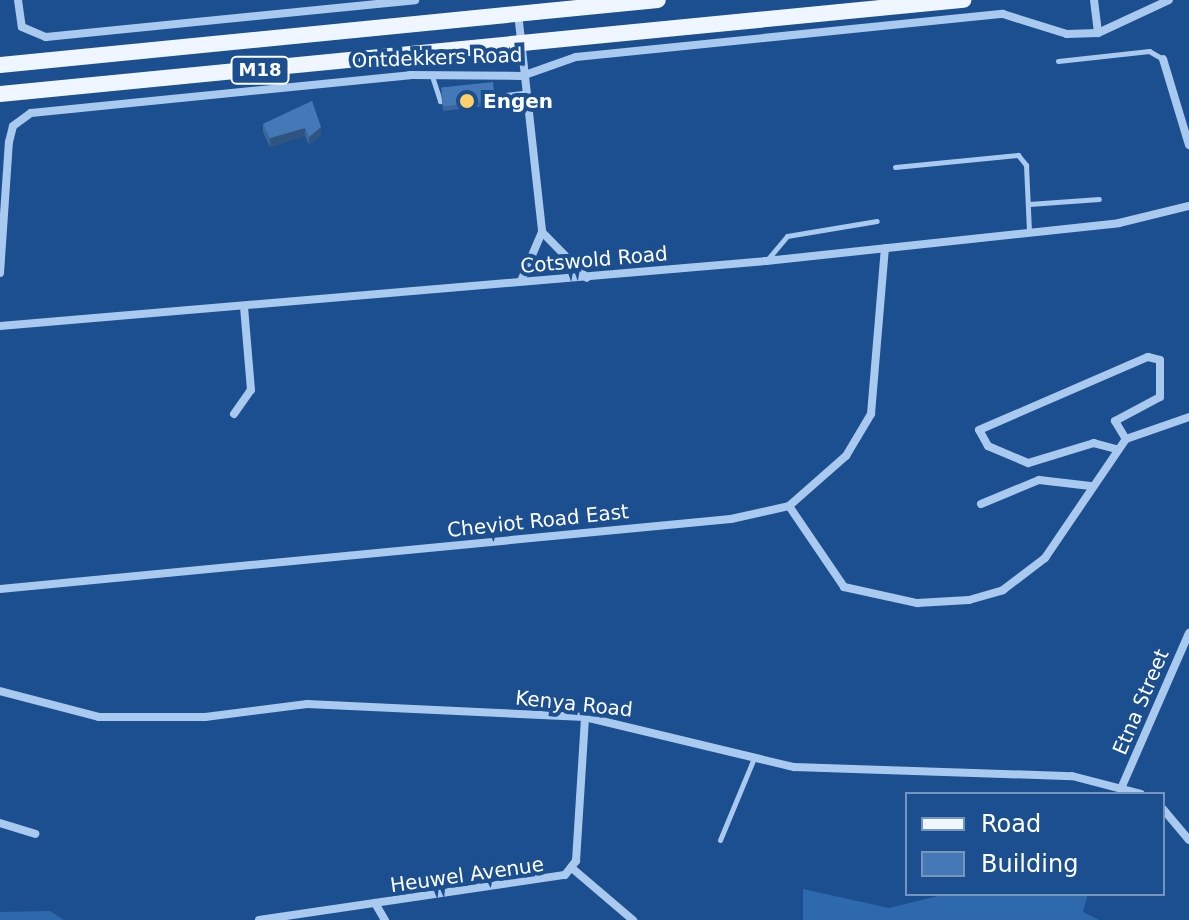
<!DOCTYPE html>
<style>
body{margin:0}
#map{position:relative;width:1189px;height:920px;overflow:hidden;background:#1b4f8f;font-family:"DejaVu Sans",sans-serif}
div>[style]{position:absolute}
.green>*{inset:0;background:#2e69ad}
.service>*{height:5px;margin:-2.5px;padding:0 2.5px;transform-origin:2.5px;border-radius:2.5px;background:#a9c9ee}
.minor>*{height:8px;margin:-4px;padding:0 4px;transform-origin:4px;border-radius:4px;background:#a9c9ee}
.primary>*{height:16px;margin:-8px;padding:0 8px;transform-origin:8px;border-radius:8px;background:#f0f6ff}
.wall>*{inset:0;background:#3a679d}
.shaded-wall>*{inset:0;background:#305480}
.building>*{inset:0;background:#4478b7;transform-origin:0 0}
.dots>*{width:22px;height:22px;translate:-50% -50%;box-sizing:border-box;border:4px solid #1b4f8f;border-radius:50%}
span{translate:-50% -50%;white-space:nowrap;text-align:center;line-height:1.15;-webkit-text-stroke:8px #1b4f8f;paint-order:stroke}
.shield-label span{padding:2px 6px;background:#1b4f8f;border:2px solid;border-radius:6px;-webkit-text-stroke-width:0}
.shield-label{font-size:18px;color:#fff;font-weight:700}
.street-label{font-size:20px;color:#fff}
.poi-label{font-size:20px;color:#fff;font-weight:700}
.left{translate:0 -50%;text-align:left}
.legend{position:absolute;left:905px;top:792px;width:260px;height:104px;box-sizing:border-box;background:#1b4f8f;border:2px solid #7695bc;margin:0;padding:10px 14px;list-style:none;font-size:24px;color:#fff}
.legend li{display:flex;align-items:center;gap:16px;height:40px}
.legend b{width:40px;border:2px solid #7695bc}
</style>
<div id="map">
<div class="green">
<i style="clip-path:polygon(803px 889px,889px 908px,946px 894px,1088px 894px,1083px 912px,1099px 920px,803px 920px)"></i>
<i style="clip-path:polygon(50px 911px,64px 920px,0 920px,0 912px)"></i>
</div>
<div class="service">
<i style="left:1058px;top:61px;width:92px;rotate:-6.3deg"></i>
<i style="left:1149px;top:51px;width:16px;rotate:30deg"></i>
<i style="left:432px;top:76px;width:26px;rotate:72deg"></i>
<i style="left:440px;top:101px;width:7px;rotate:8deg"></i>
<i style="left:489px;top:97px;width:35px;rotate:-7deg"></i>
<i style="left:895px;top:167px;width:124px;rotate:-5.6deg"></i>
<i style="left:1018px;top:155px;width:13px;rotate:51deg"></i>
<i style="left:1026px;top:165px;width:67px;rotate:87.4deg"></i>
<i style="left:1029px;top:204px;width:70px;rotate:-4.1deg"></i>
<i style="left:767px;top:260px;width:31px;rotate:-50deg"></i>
<i style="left:787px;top:236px;width:91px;rotate:-9.5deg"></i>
<i style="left:720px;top:840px;width:89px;rotate:-67.5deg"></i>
</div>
<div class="minor">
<i style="left:18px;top:0;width:27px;rotate:82deg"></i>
<i style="left:22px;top:27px;width:26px;rotate:23deg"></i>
<i style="left:46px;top:37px;width:371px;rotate:-5.7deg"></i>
<i style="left:1094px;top:0;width:33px;rotate:83deg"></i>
<i style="left:1098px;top:33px;width:78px;rotate:-24.9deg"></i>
<i style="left:518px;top:13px;width:220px;rotate:83.7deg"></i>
<i style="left:542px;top:232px;width:53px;rotate:113.2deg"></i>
<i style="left:1163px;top:59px;width:90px;rotate:73.2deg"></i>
<i style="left:542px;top:232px;width:64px;rotate:45.6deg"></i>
<i style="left:0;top:273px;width:131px;rotate:-86.1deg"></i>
<i style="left:9px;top:142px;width:16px;rotate:-76deg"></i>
<i style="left:13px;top:126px;width:22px;rotate:-36deg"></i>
<i style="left:31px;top:113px;width:381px;rotate:-5.7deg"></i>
<i style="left:410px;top:75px;width:112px;rotate:0.5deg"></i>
<i style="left:522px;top:76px;width:57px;rotate:-19.4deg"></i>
<i style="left:576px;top:57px;width:429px;rotate:-5.8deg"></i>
<i style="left:1003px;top:14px;width:67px;rotate:17.4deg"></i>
<i style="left:1067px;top:34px;width:31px;rotate:-2deg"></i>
<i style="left:0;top:326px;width:769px;rotate:-4.85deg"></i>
<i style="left:766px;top:261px;width:355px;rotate:-6.1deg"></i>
<i style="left:1119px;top:223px;width:72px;rotate:-13.7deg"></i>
<i style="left:234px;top:414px;width:29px;rotate:-55deg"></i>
<i style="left:251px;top:390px;width:84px;rotate:-94.8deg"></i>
<i style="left:1116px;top:449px;width:23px;rotate:-165deg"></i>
<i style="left:1094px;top:443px;width:69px;rotate:163.1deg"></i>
<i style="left:1028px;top:463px;width:43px;rotate:-157deg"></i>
<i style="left:988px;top:446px;width:18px;rotate:-119deg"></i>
<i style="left:979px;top:430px;width:184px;rotate:-23.4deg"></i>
<i style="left:1148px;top:357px;width:12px;rotate:14deg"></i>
<i style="left:1160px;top:360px;width:37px;rotate:90deg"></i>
<i style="left:1160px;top:397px;width:51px;rotate:151.9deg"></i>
<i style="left:1115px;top:421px;width:21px;rotate:59deg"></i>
<i style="left:981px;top:504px;width:63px;rotate:-22.5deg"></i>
<i style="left:1039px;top:480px;width:52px;rotate:6.6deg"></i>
<i style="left:789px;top:506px;width:98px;rotate:55.8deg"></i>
<i style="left:844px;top:587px;width:75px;rotate:12.4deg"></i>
<i style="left:917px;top:603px;width:52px;rotate:-3.3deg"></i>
<i style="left:969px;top:600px;width:35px;rotate:-16deg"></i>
<i style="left:1003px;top:590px;width:53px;rotate:-37.3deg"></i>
<i style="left:1045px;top:558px;width:144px;rotate:-55.8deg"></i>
<i style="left:1126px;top:439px;width:67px;rotate:-19.2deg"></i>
<i style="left:0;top:589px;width:734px;rotate:-5.47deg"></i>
<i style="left:731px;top:519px;width:59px;rotate:-12.6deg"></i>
<i style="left:789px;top:506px;width:76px;rotate:-41.3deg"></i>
<i style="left:846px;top:456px;width:49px;rotate:-59.2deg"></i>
<i style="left:871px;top:414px;width:166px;rotate:-85.2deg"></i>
<i style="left:0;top:691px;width:102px;rotate:14.7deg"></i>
<i style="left:99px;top:717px;width:106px"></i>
<i style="left:205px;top:717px;width:103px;rotate:-7.3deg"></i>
<i style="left:307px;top:704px;width:278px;rotate:2.7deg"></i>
<i style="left:585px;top:717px;width:215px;rotate:13.5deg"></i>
<i style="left:794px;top:767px;width:278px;rotate:1.9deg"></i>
<i style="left:1072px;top:776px;width:71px;rotate:14.6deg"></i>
<i style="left:1123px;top:784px;width:165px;rotate:-66.4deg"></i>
<i style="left:1163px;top:809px;width:40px;rotate:50deg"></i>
<i style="left:0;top:823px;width:37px;rotate:17deg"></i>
<i style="left:573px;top:869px;width:79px;rotate:40.4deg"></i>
<i style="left:375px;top:903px;width:20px;rotate:60deg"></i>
<i style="left:259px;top:920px;width:309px;rotate:-8.4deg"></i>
<i style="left:565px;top:875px;width:18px;rotate:-52deg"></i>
<i style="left:576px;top:861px;width:144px;rotate:-86.4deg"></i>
</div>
<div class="primary">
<i style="left:0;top:65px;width:661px;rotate:-5.64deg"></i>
<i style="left:0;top:94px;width:968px;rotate:-5.58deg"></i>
</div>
<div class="wall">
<i style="clip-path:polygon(441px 92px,495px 101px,495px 105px,443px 111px)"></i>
<i style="clip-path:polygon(312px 101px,321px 135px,309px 145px,305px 136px,270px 147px,263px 132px,263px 124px)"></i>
</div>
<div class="shaded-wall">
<i style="clip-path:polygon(321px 127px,321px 135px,309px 145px,309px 137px)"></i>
<i style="clip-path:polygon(305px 128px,305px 136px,270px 147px,270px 138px)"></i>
</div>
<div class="building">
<i style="left:493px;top:82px;width:19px;height:52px;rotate:84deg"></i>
<i style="clip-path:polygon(312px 101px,321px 127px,309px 137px,305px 128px,270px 138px,263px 124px)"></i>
</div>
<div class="dots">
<i style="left:467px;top:101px;background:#ffd166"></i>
</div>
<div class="shield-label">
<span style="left:260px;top:70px">M18</span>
</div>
<div class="street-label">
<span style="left:437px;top:58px;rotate:-2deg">Ontdekkers Road</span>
<span style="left:594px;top:260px;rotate:-5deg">Cotswold Road</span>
<span style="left:538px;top:521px;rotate:-6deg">Cheviot Road East</span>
<span style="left:1141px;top:702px;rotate:-67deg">Etna Street</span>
<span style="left:574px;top:704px;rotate:6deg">Kenya Road</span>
<span style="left:467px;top:875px;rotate:-8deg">Heuwel Avenue</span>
</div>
<div class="poi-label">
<span class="left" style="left:483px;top:101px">Engen</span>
</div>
<ul class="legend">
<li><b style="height:10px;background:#f0f6ff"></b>Road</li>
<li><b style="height:22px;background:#4478b7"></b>Building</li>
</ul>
</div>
